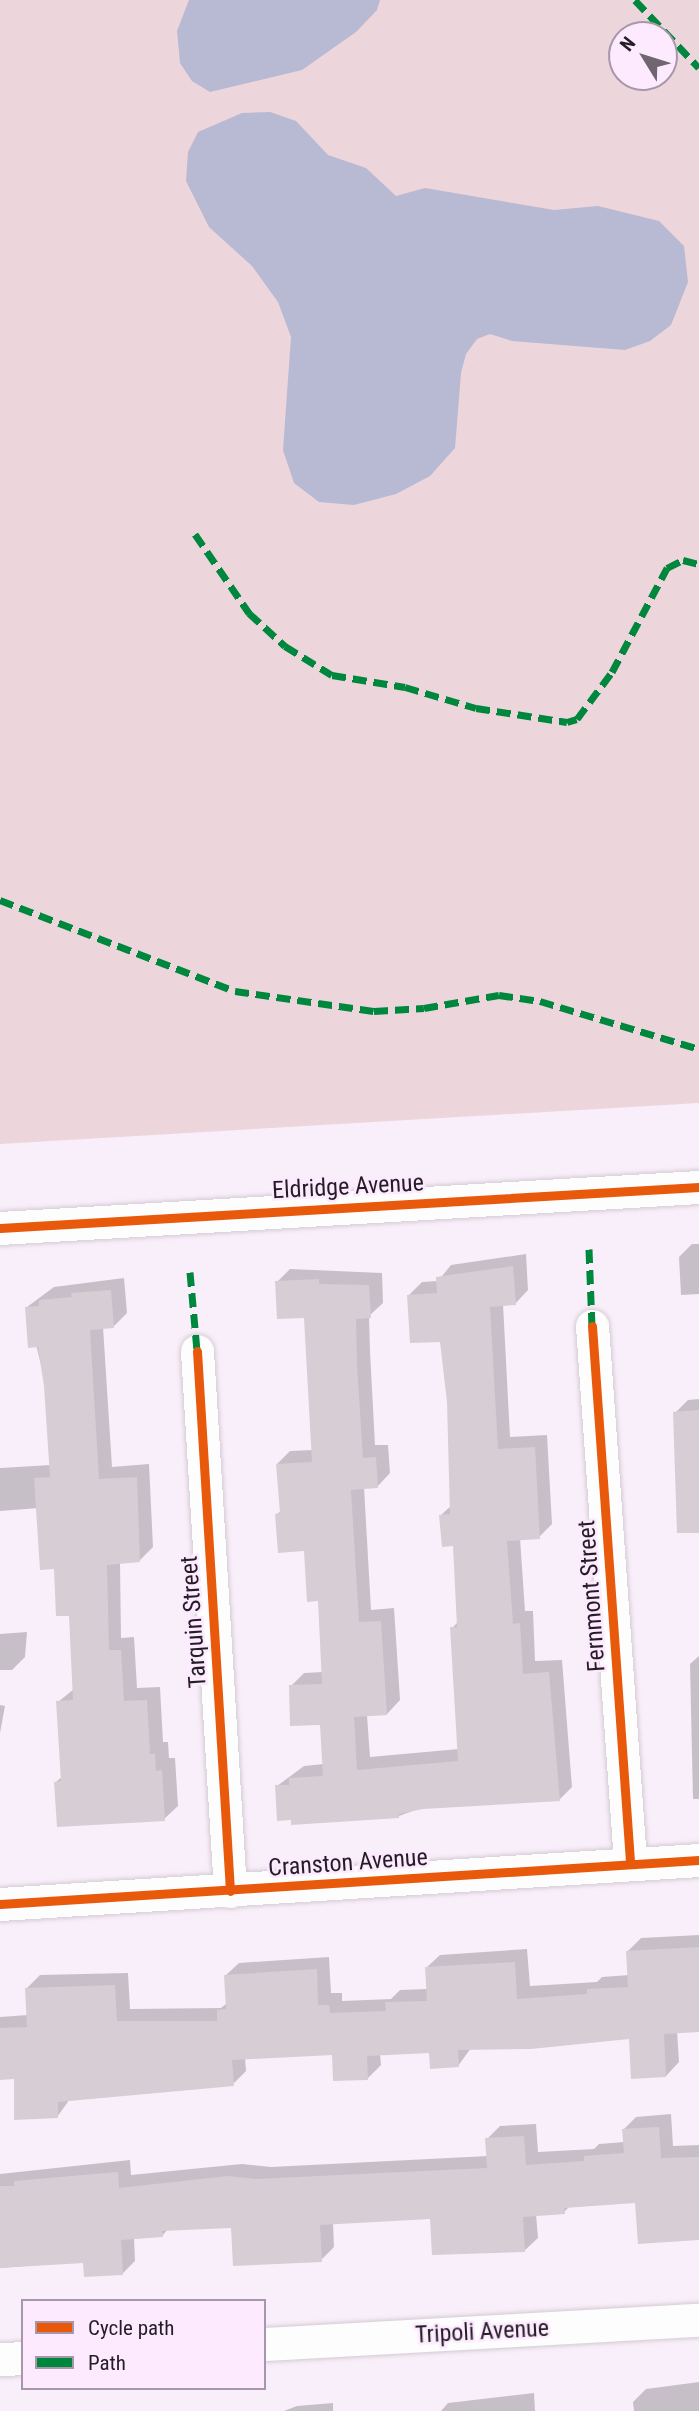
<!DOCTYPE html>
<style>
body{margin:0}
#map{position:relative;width:699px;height:2411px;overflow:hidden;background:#f9effa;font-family:"Roboto Condensed",sans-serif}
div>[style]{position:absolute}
.green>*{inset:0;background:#edd5dc}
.water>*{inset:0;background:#b8b9d2}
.shadow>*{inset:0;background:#0003}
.building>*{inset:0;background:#d7cdd5}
.roads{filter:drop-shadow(0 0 2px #d3cbd3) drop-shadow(0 0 2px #d3cbd3)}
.minor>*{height:33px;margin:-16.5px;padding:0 16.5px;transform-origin:16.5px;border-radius:16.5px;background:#fefdfe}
.quiet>*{height:7px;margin-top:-3.5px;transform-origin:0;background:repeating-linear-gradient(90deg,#00873e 0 14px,transparent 0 21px)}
.cycleway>*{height:9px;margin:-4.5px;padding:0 4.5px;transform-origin:4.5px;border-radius:4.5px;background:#e8590c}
span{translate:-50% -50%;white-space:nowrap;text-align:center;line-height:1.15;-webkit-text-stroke:5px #fdeaff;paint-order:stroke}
.street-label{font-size:24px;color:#241d25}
.legend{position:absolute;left:21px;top:2299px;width:245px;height:91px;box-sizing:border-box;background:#fdeaff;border:2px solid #a698a8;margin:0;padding:9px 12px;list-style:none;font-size:21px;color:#241d25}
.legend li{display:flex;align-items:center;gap:14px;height:35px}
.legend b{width:35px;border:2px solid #a698a8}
.north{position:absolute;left:608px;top:21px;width:70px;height:70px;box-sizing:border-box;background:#fdeaff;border:2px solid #a698a8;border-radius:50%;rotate:308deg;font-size:19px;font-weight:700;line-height:28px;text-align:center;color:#241d25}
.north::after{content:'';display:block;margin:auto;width:24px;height:32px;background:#6f6670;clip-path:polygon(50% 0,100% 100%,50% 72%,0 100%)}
</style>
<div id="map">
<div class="green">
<i style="clip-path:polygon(evenodd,0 0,699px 0,699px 1103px,0 1144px,0 0,622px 35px,664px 35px,664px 77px,622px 77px,622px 35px)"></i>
</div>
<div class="water">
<i style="clip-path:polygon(189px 0,380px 0,377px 10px,356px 32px,302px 70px,210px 92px,192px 81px,180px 63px,177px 31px)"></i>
<i style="clip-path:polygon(270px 112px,296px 121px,328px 155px,366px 168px,396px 196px,425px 188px,554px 210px,598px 206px,659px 221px,684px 246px,688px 282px,671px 325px,650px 341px,625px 350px,512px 341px,490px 334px,477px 339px,466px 354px,461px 373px,455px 448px,430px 476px,396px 494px,354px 505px,319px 502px,294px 483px,283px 450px,291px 337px,278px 302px,252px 266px,209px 227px,186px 181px,188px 152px,198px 132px,242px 113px)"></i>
</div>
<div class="shadow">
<i style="clip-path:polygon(692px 1244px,699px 1244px,699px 1294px,681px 1295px,679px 1257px)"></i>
<i style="clip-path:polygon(526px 1254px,528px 1290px,515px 1304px,503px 1304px,510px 1437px,547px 1435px,552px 1524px,539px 1537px,520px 1538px,525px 1611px,533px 1611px,535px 1661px,562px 1660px,572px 1787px,559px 1800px,423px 1807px,399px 1816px,277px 1786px,304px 1766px,324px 1764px,322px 1723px,291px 1686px,304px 1673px,323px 1672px,320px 1599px,306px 1550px,277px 1514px,282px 1510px,277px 1464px,290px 1451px,313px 1450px,306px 1316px,277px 1282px,290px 1269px,382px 1273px,383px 1303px,369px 1316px,370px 1351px,375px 1445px,388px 1445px,390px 1473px,377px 1487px,364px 1487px,371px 1610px,394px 1608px,400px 1700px,387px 1714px,367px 1715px,370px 1757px,459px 1749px,452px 1628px,459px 1621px,455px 1544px,441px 1515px,452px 1505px,449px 1402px,441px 1340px,409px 1295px,422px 1282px,438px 1281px,451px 1265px)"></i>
<i style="clip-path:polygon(124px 1278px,127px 1313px,114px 1326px,103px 1327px,112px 1467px,149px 1464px,153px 1547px,140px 1560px,120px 1562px,121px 1638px,134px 1637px,137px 1688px,160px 1687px,163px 1742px,168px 1742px,169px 1758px,175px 1758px,178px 1806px,164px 1819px,56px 1782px,63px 1776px,58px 1702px,74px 1689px,70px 1614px,39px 1508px,0 1511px,0 1468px,51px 1465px,46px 1386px,27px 1307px,54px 1287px)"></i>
<i style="clip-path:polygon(699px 1399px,699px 1525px,675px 1413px,688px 1400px)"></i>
<i style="clip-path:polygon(27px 1632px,25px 1657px,12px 1670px,0 1670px,0 1634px)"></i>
<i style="clip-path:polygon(699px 1656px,699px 1799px,693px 1799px,690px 1664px)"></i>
<i style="clip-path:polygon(0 1705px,5px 1706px,0 1733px)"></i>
<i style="clip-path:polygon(699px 1935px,699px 2030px,677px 2031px,679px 2062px,666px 2076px,630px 2037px,471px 2048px,458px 2066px,431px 2051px,380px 2054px,381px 2065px,368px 2078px,334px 2053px,245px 2057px,246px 2071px,233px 2084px,70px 2099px,57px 2117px,15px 2077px,0 2077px,0 2017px,28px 2015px,27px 1988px,40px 1975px,128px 1973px,130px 2009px,221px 2008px,227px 2003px,225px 1976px,239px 1963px,329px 1957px,331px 1993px,342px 1993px,342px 2001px,391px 1999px,400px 1990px,428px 1989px,426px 1968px,440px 1955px,527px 1949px,530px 1986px,597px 1982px,602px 1977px,629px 1975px,628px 1951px,641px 1938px)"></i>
<i style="clip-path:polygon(671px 2114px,673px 2146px,699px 2145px,699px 2239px,637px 2202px,570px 2206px,564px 2212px,536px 2214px,538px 2238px,524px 2251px,434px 2253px,432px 2217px,333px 2223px,334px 2247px,321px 2260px,233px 2226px,168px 2229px,162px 2236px,134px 2237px,135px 2261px,122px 2274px,85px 2261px,0 2268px,0 2174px,130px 2160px,131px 2175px,242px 2164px,271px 2167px,488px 2156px,487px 2139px,500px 2126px,536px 2124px,538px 2152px,594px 2149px,599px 2144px,624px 2142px,623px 2130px,636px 2117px)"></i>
<i style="clip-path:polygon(699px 2382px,699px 2411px,634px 2411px,633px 2402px,646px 2389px)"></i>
<i style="clip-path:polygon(534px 2393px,535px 2411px,441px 2411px,448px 2403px)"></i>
<i style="clip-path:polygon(333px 2403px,333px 2411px,284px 2411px,297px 2406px)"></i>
</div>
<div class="building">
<i style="clip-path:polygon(513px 1266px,516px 1305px,490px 1307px,498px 1449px,535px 1447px,540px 1539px,507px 1541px,513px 1624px,520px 1623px,523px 1674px,549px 1672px,560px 1801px,423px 1809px,399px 1814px,399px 1818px,291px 1825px,291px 1820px,277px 1821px,275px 1785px,289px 1785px,289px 1778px,323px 1776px,320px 1725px,290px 1726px,289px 1685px,322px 1684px,318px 1601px,307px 1602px,304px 1551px,278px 1553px,275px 1514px,280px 1513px,276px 1464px,312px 1462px,304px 1318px,277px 1319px,275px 1281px,319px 1279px,319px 1284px,369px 1285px,371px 1318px,356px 1319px,357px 1365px,363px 1458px,376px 1457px,378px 1488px,351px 1490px,359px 1622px,381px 1621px,387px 1715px,354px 1717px,357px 1770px,458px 1761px,450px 1627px,457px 1627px,453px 1546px,442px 1547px,439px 1515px,450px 1514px,447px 1402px,440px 1342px,410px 1343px,407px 1295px,437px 1293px,436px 1277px)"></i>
<i style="clip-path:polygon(111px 1290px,114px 1328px,90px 1330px,99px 1479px,137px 1477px,140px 1562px,107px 1565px,109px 1650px,121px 1650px,124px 1701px,147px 1700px,150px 1754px,155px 1754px,156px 1771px,162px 1770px,165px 1821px,57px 1827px,54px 1782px,61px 1781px,56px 1701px,73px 1700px,69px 1616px,56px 1616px,54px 1569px,40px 1570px,34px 1478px,50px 1477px,44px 1386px,38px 1347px,28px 1348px,25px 1307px,39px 1306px,39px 1300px,72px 1297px,71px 1293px)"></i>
<i style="clip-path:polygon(699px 1410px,699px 1533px,677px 1533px,673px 1412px)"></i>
<i style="clip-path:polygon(699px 1947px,699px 2032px,664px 2034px,666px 2077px,631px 2079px,629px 2039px,531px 2049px,458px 2050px,459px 2067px,430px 2069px,429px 2053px,367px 2056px,368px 2080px,333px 2081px,332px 2055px,232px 2060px,234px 2086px,58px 2102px,58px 2118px,14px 2120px,14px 2079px,0 2080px,0 2028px,27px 2027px,25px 1988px,115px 1985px,117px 2021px,217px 2021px,217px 2010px,226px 2009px,224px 1975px,317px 1969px,318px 2005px,329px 2005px,330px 2013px,386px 2011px,385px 2002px,427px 2001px,425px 1967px,515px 1962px,517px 1999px,587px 1994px,587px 1989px,628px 1987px,626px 1951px)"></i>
<i style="clip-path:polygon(659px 2127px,661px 2158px,699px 2157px,699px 2240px,638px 2244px,635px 2203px,564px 2208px,565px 2214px,523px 2217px,525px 2252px,432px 2255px,430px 2219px,320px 2225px,322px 2262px,233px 2266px,231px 2228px,162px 2231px,163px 2237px,121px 2240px,123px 2275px,84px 2277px,83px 2263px,0 2268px,0 2186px,14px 2186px,14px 2181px,118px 2172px,119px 2188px,228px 2176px,256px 2179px,487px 2168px,485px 2138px,524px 2136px,526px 2165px,584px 2161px,584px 2156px,624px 2153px,622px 2129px)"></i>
</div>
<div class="roads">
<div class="minor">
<i style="left:0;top:1228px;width:700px;rotate:-3.36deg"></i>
<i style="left:592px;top:1326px;width:537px;rotate:85.94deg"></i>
<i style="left:197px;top:1351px;width:541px;rotate:86.5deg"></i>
<i style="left:0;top:1904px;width:700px;rotate:-3.6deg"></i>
<i style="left:264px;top:2344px;width:436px;rotate:-3.2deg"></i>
<i style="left:0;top:2359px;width:23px;rotate:-2deg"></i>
</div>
</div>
<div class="quiet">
<i style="left:635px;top:0;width:93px;rotate:46.7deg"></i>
<i style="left:195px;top:534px;width:96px;rotate:55.6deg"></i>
<i style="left:249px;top:613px;width:49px;rotate:42.5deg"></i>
<i style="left:285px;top:646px;width:55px;rotate:31.7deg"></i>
<i style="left:332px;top:675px;width:74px;rotate:9.3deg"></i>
<i style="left:405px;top:687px;width:74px;rotate:16.5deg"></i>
<i style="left:476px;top:708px;width:92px;rotate:8.7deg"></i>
<i style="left:567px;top:722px;width:10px;rotate:-17deg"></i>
<i style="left:577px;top:719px;width:59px;rotate:-53.3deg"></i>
<i style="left:612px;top:672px;width:118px;rotate:-62.1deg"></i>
<i style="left:667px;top:568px;width:18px;rotate:-27deg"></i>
<i style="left:683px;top:560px;width:16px;rotate:14deg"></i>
<i style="left:0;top:900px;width:252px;rotate:21.2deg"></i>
<i style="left:235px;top:991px;width:140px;rotate:8.2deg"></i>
<i style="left:374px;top:1011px;width:50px;rotate:-3.4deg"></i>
<i style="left:424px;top:1008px;width:76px;rotate:-9.8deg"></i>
<i style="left:499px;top:995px;width:41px;rotate:8.3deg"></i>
<i style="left:540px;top:1001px;width:166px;rotate:16.8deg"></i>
<i style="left:589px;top:1249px;width:77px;rotate:87.8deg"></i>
<i style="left:190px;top:1272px;width:79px;rotate:84.9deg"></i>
</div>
<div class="cycleway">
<i style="left:0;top:1228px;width:700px;rotate:-3.36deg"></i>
<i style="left:592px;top:1326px;width:537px;rotate:85.94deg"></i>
<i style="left:197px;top:1351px;width:541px;rotate:86.5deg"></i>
<i style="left:0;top:1904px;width:700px;rotate:-3.6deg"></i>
</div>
<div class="street-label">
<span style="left:348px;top:1187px;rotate:-3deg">Eldridge Avenue</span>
<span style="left:592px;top:1596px;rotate:-94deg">Fernmont Street</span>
<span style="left:194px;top:1622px;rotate:-94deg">Tarquin Street</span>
<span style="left:348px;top:1863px;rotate:-4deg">Cranston Avenue</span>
<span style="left:482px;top:2332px;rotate:-3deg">Tripoli Avenue</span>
</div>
<ul class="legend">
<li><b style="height:9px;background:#e8590c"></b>Cycle path</li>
<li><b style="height:9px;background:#00873e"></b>Path</li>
</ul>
<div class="north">N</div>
</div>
